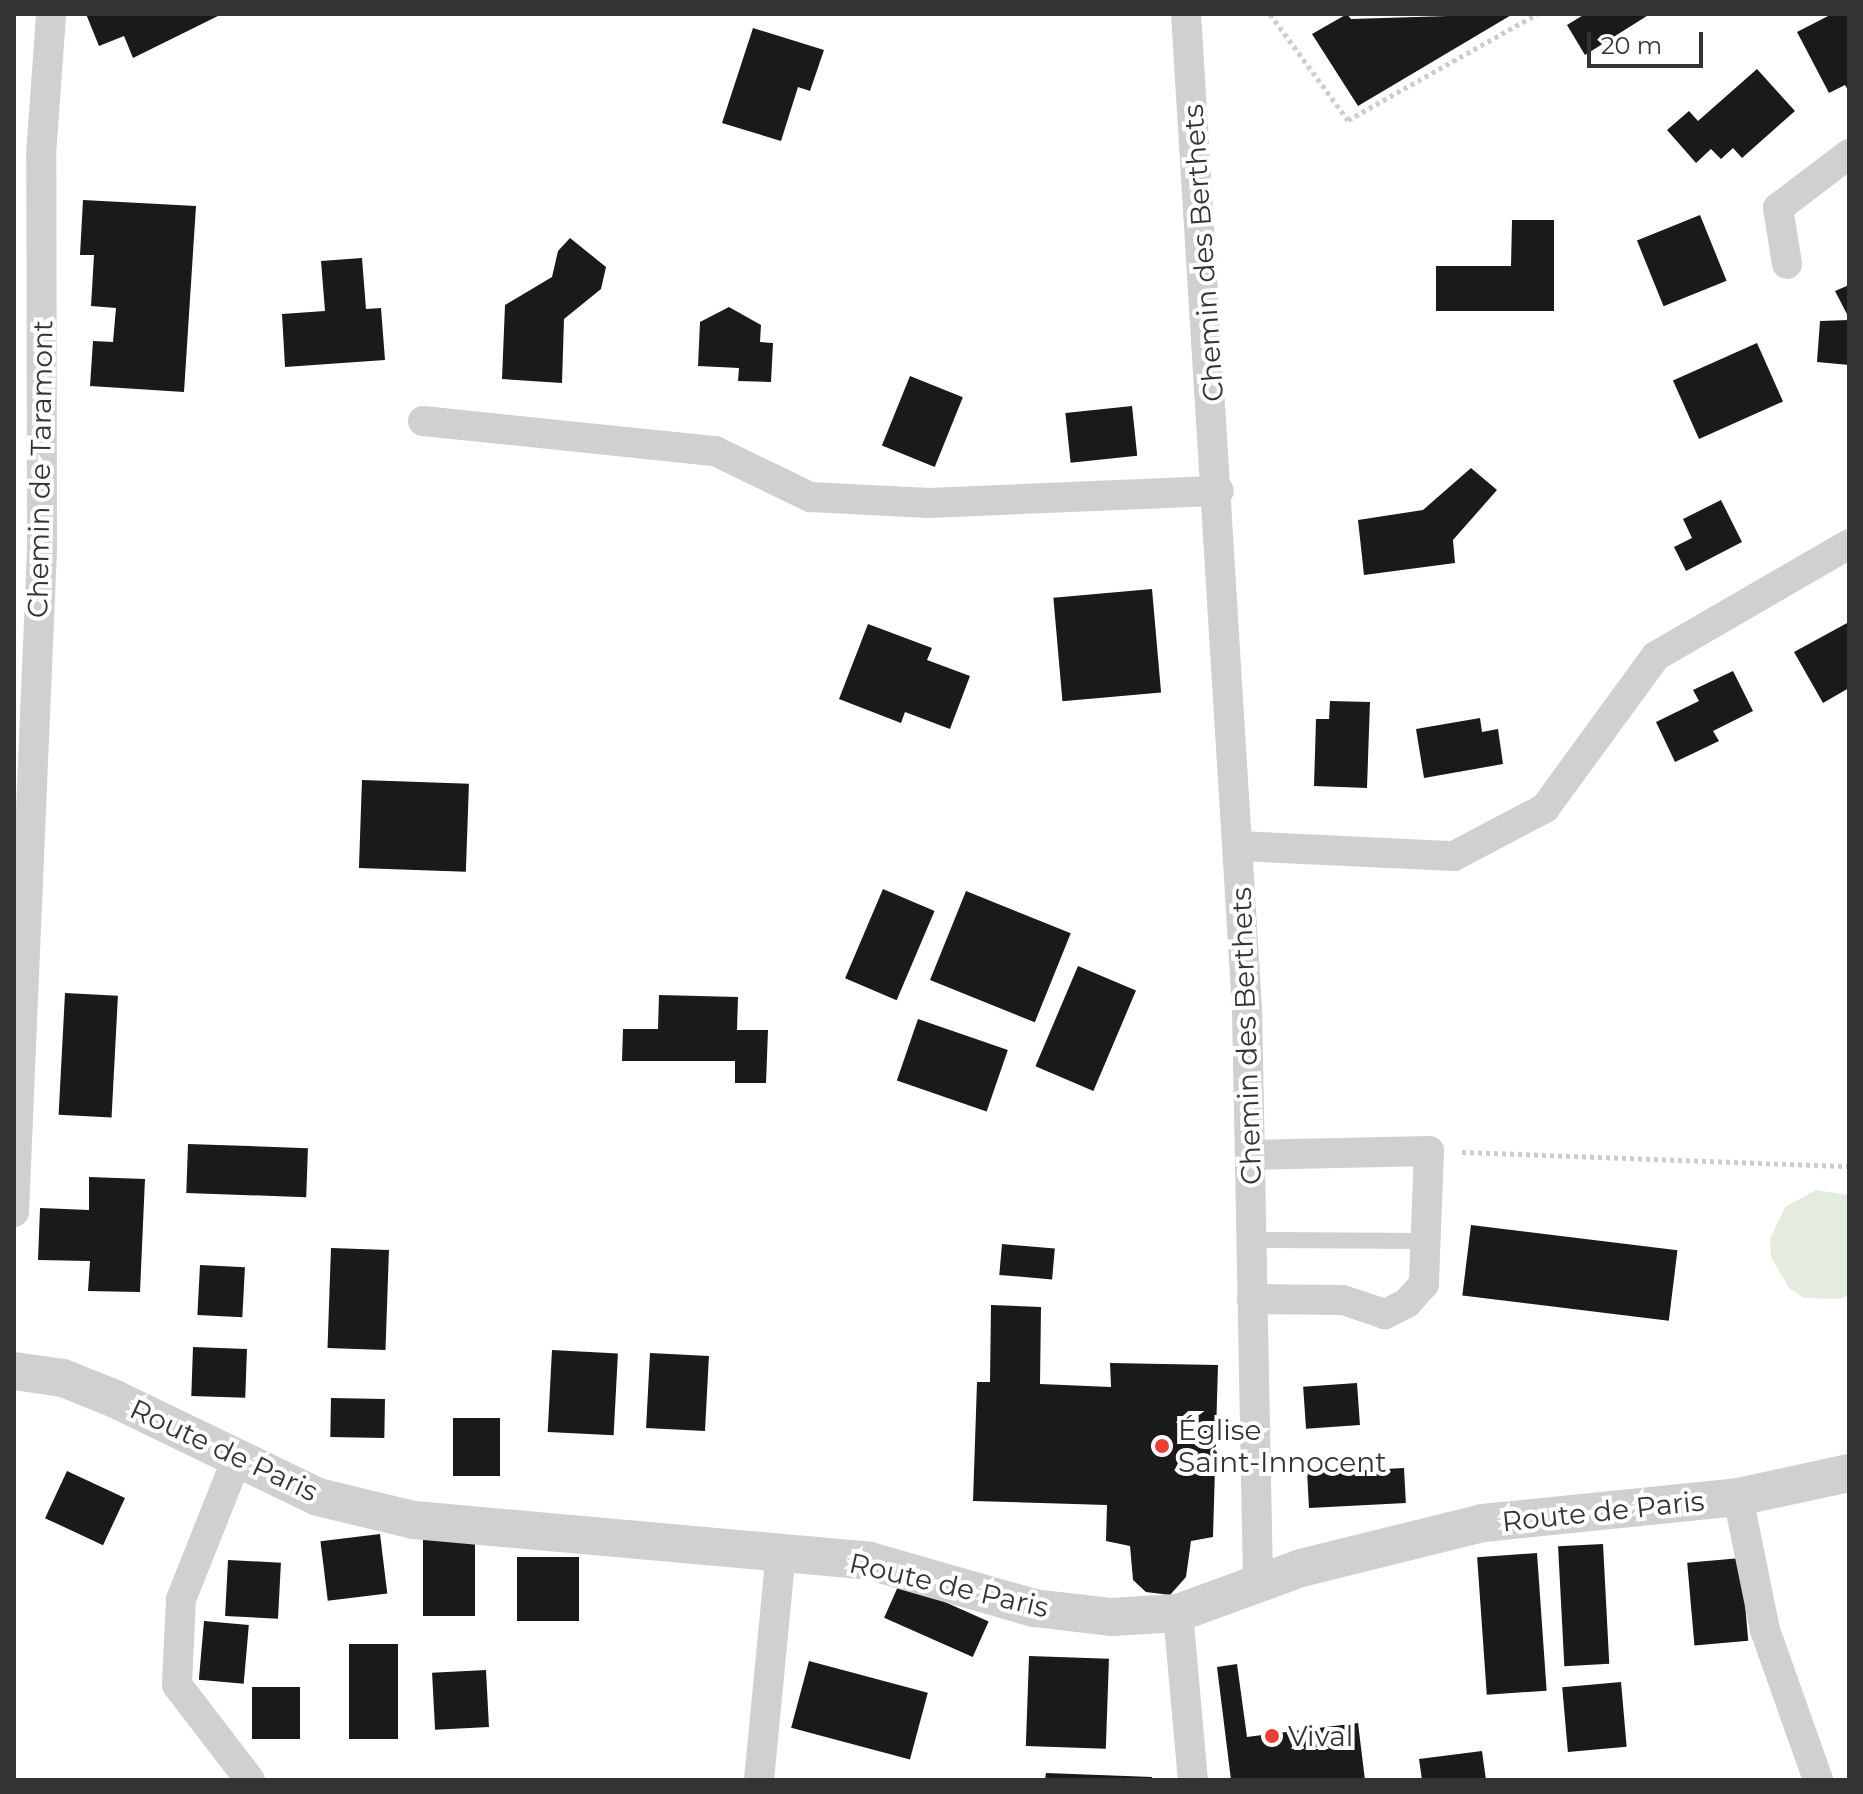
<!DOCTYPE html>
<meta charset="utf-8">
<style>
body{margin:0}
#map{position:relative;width:1863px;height:1794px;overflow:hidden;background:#fff;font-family:Montserrat,sans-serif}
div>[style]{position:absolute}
.green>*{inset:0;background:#e4ecdf}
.building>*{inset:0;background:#1a1a1a;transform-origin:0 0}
.path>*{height:5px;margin-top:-2.5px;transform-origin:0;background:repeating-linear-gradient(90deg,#cdcdcd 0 4px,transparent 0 8px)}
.service>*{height:16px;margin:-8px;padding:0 8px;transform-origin:8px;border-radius:8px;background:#d0d0d0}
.minor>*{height:30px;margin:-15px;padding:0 15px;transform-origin:15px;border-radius:15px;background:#d0d0d0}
.tertiary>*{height:38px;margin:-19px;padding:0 19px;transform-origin:19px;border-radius:19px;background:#d0d0d0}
.dots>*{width:22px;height:22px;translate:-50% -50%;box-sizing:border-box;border:4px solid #fff;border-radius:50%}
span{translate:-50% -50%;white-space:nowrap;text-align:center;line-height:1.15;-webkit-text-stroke:8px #fff;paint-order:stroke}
.street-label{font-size:28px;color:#333}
.poi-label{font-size:28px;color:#333}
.left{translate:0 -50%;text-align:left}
.frame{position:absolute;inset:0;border:16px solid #333;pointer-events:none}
.scale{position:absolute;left:1587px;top:32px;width:116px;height:36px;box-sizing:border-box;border:4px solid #333;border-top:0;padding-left:10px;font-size:24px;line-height:28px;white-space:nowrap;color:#333;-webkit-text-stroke:6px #fff;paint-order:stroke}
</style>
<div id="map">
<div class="green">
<i style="clip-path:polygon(1816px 1190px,1849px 1195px,1849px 1295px,1841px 1299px,1804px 1298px,1789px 1288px,1771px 1257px,1770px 1239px,1785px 1207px)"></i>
</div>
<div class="building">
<i style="clip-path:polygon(86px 14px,222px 14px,133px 58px,124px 36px,99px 46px)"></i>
<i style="clip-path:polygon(1347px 14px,1351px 19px,1513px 14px,1358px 106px,1312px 34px)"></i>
<i style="clip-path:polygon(1585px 14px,1650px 14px,1585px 55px,1567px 25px)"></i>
<i style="clip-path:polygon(1832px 14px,1849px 14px,1849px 92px,1845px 85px,1829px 93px,1797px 32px)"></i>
<i style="clip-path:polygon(753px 28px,824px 50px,810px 91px,798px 87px,781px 141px,722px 123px)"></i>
<i style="clip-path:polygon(1757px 69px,1795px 111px,1742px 158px,1733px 148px,1721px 159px,1711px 149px,1696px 163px,1667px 130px,1689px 111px,1698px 121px)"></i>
<i style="clip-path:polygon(83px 200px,196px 206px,184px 392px,90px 386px,93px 341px,113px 342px,116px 308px,91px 306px,94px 255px,80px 255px)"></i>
<i style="left:1700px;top:215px;width:71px;height:68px;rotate:68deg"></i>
<i style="clip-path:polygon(1512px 220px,1554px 220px,1554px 311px,1436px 311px,1436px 266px,1511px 266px)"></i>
<i style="clip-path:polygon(570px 238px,606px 267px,601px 289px,564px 319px,562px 383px,502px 379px,505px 305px,552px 277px,558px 251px)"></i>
<i style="clip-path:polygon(362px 258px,366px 309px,381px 308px,385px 360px,285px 367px,282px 314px,325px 311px,321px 261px)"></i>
<i style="clip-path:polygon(1849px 285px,1849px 318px,1835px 291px)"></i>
<i style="clip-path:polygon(729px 307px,761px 325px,760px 342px,773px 343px,771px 382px,738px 381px,739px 368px,698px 366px,700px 322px)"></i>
<i style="clip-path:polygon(1849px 320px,1849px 365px,1817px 362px,1820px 321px)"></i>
<i style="left:1757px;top:343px;width:64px;height:92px;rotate:66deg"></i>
<i style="left:910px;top:376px;width:57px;height:75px;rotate:22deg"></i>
<i style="left:1132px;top:406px;width:50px;height:67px;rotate:84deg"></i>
<i style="clip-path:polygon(1471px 468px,1497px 490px,1453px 540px,1455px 563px,1364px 575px,1358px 520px,1423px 510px)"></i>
<i style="clip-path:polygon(1721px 500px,1742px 542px,1686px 571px,1674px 547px,1692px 538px,1683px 519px)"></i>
<i style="left:1152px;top:589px;width:104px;height:99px;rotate:85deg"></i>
<i style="clip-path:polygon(1849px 622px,1849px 688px,1823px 703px,1794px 652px)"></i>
<i style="clip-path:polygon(868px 624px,932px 648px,927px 660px,970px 676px,950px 729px,905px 712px,901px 723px,839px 699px)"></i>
<i style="clip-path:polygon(1733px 671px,1753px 711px,1713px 731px,1719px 741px,1675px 762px,1656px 722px,1699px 701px,1693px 690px)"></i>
<i style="clip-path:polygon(1330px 701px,1370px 702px,1367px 788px,1314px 786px,1316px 719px,1329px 719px)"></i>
<i style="clip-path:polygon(1480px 718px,1482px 732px,1498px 729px,1503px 764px,1424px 778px,1416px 729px)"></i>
<i style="left:362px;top:780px;width:107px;height:88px;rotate:2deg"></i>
<i style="left:883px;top:889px;width:56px;height:97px;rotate:23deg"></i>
<i style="left:966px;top:891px;width:113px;height:96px;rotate:22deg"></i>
<i style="left:1078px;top:966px;width:63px;height:109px;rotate:23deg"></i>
<i style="left:65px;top:993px;width:53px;height:122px;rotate:3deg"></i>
<i style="clip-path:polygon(659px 995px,738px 997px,737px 1030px,768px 1030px,766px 1083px,735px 1083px,735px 1061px,622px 1061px,623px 1029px,658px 1029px)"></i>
<i style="left:918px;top:1019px;width:95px;height:65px;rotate:19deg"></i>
<i style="left:188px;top:1144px;width:120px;height:49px;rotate:2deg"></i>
<i style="clip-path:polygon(89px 1177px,145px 1179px,140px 1292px,88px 1291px,90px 1261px,38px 1260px,40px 1208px,89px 1210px)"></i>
<i style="left:1471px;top:1225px;width:208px;height:71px;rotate:7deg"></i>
<i style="left:1002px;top:1244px;width:53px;height:31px;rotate:5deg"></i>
<i style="left:331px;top:1248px;width:58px;height:100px;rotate:2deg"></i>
<i style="left:200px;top:1265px;width:45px;height:50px;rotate:3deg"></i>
<i style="clip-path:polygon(991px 1305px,1041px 1307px,1040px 1384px,1111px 1387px,1110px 1363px,1218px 1365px,1213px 1537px,1191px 1541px,1186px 1577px,1170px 1595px,1146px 1592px,1133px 1580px,1130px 1546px,1106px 1541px,1107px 1505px,973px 1501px,977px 1382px,990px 1382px)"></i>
<i style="left:193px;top:1347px;width:54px;height:49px;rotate:2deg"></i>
<i style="left:552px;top:1350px;width:66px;height:82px;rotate:3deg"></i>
<i style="left:650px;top:1353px;width:59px;height:75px;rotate:3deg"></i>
<i style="left:1357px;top:1383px;width:42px;height:54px;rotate:86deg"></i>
<i style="left:331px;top:1398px;width:54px;height:39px;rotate:1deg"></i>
<i style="left:500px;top:1418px;width:58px;height:47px;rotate:90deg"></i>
<i style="left:1404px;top:1468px;width:35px;height:97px;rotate:87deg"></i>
<i style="left:67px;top:1471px;width:64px;height:52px;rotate:25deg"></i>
<i style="left:423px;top:1533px;width:52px;height:83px"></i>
<i style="left:380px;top:1534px;width:60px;height:60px;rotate:83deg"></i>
<i style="left:1603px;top:1544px;width:120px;height:45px;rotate:87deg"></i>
<i style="left:1537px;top:1553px;width:138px;height:60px;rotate:86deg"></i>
<i style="left:517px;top:1557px;width:62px;height:64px"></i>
<i style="left:1741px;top:1558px;width:83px;height:54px;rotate:85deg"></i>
<i style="left:228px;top:1560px;width:53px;height:56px;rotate:3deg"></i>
<i style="left:900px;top:1582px;width:97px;height:39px;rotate:24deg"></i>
<i style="left:204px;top:1621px;width:45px;height:59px;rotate:5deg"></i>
<i style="left:349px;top:1644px;width:49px;height:95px"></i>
<i style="left:1029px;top:1656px;width:80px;height:90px;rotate:2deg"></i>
<i style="left:809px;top:1661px;width:123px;height:69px;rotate:15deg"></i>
<i style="clip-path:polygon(1237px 1664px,1247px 1737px,1358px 1723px,1365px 1780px,1231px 1780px,1217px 1667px)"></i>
<i style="left:486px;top:1670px;width:57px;height:54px;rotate:87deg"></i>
<i style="left:1621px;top:1682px;width:65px;height:59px;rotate:85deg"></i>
<i style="left:252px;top:1687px;width:48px;height:52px"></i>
<i style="clip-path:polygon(1482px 1751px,1486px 1780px,1422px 1780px,1419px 1759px)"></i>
<i style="clip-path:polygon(1046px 1773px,1152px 1777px,1152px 1780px,1045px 1780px)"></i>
</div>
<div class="path">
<i style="left:1270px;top:14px;width:132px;rotate:53.7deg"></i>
<i style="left:1348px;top:120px;width:217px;rotate:-29.3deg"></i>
<i style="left:1462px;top:1152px;width:387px;rotate:2.1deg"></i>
</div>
<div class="service">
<i style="left:1251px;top:1240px;width:175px;rotate:0.3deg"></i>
</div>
<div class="minor">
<i style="left:1186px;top:14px;width:997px;rotate:86.49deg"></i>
<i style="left:1247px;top:1009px;width:571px;rotate:88.9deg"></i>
<i style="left:1787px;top:264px;width:57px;rotate:-99.1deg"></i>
<i style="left:1778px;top:208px;width:89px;rotate:-37.3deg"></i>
<i style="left:423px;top:421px;width:294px;rotate:5.9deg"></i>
<i style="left:715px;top:451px;width:106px;rotate:25.8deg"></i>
<i style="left:810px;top:497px;width:119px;rotate:2.9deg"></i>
<i style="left:929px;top:503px;width:290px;rotate:-2.4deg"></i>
<i style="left:1239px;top:846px;width:215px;rotate:2.7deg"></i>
<i style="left:1454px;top:856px;width:103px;rotate:-27.8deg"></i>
<i style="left:1545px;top:808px;width:188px;rotate:-53.9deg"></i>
<i style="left:1656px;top:656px;width:223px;rotate:-30.1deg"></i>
<i style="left:1251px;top:1155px;width:178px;rotate:-1.3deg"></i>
<i style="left:1429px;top:1151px;width:133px;rotate:92.2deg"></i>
<i style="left:1424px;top:1284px;width:25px;rotate:132deg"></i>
<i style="left:1407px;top:1303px;width:25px;rotate:153deg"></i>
<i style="left:1385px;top:1314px;width:44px;rotate:-161.6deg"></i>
<i style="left:1343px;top:1300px;width:91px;rotate:-179.4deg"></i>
<i style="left:14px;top:1212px;width:664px;rotate:-87.58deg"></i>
<i style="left:42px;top:549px;width:394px;rotate:-90.1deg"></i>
<i style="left:41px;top:155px;width:141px;rotate:-85.9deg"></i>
<i style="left:236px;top:1461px;width:149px;rotate:111.7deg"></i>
<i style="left:181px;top:1599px;width:86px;rotate:92.7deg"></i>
<i style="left:177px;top:1685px;width:120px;rotate:52.5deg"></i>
<i style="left:1738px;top:1497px;width:136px;rotate:78.5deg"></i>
<i style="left:1765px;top:1630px;width:159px;rotate:70.5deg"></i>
<i style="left:1178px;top:1613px;width:168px;rotate:84.9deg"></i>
<i style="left:759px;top:1780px;width:229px;rotate:-84.5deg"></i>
</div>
<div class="tertiary">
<i style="left:14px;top:1371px;width:49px;rotate:8.1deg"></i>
<i style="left:63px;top:1378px;width:56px;rotate:22deg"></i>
<i style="left:115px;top:1399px;width:225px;rotate:25.8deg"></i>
<i style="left:318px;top:1497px;width:99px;rotate:13.5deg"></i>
<i style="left:414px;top:1520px;width:458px;rotate:5.1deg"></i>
<i style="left:870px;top:1561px;width:171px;rotate:16deg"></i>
<i style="left:1034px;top:1608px;width:79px;rotate:6.6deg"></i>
<i style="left:1112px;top:1617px;width:66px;rotate:-3.5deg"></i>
<i style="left:1178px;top:1613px;width:131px;rotate:-20.1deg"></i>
<i style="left:1301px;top:1568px;width:187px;rotate:-13.9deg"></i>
<i style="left:1483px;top:1523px;width:256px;rotate:-5.8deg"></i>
<i style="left:1738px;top:1497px;width:114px;rotate:-12.2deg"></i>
</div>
<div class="dots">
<i style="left:1162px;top:1446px;background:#e83f37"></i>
<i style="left:1272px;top:1736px;background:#e83f37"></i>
</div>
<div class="street-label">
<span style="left:1203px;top:253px;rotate:-94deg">Chemin des Berthets</span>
<span style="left:40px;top:469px;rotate:-89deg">Chemin de Taramont</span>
<span style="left:1246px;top:1036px;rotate:-92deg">Chemin des Berthets</span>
<span style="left:224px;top:1450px;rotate:25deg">Route de Paris</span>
<span style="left:1603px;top:1511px;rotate:-6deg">Route de Paris</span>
<span style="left:949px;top:1585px;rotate:13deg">Route de Paris</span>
</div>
<div class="poi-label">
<span class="left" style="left:1178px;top:1446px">Église<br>Saint-Innocent</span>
<span class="left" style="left:1288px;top:1736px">Vival</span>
</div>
<div class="frame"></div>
<div class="scale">20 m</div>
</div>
